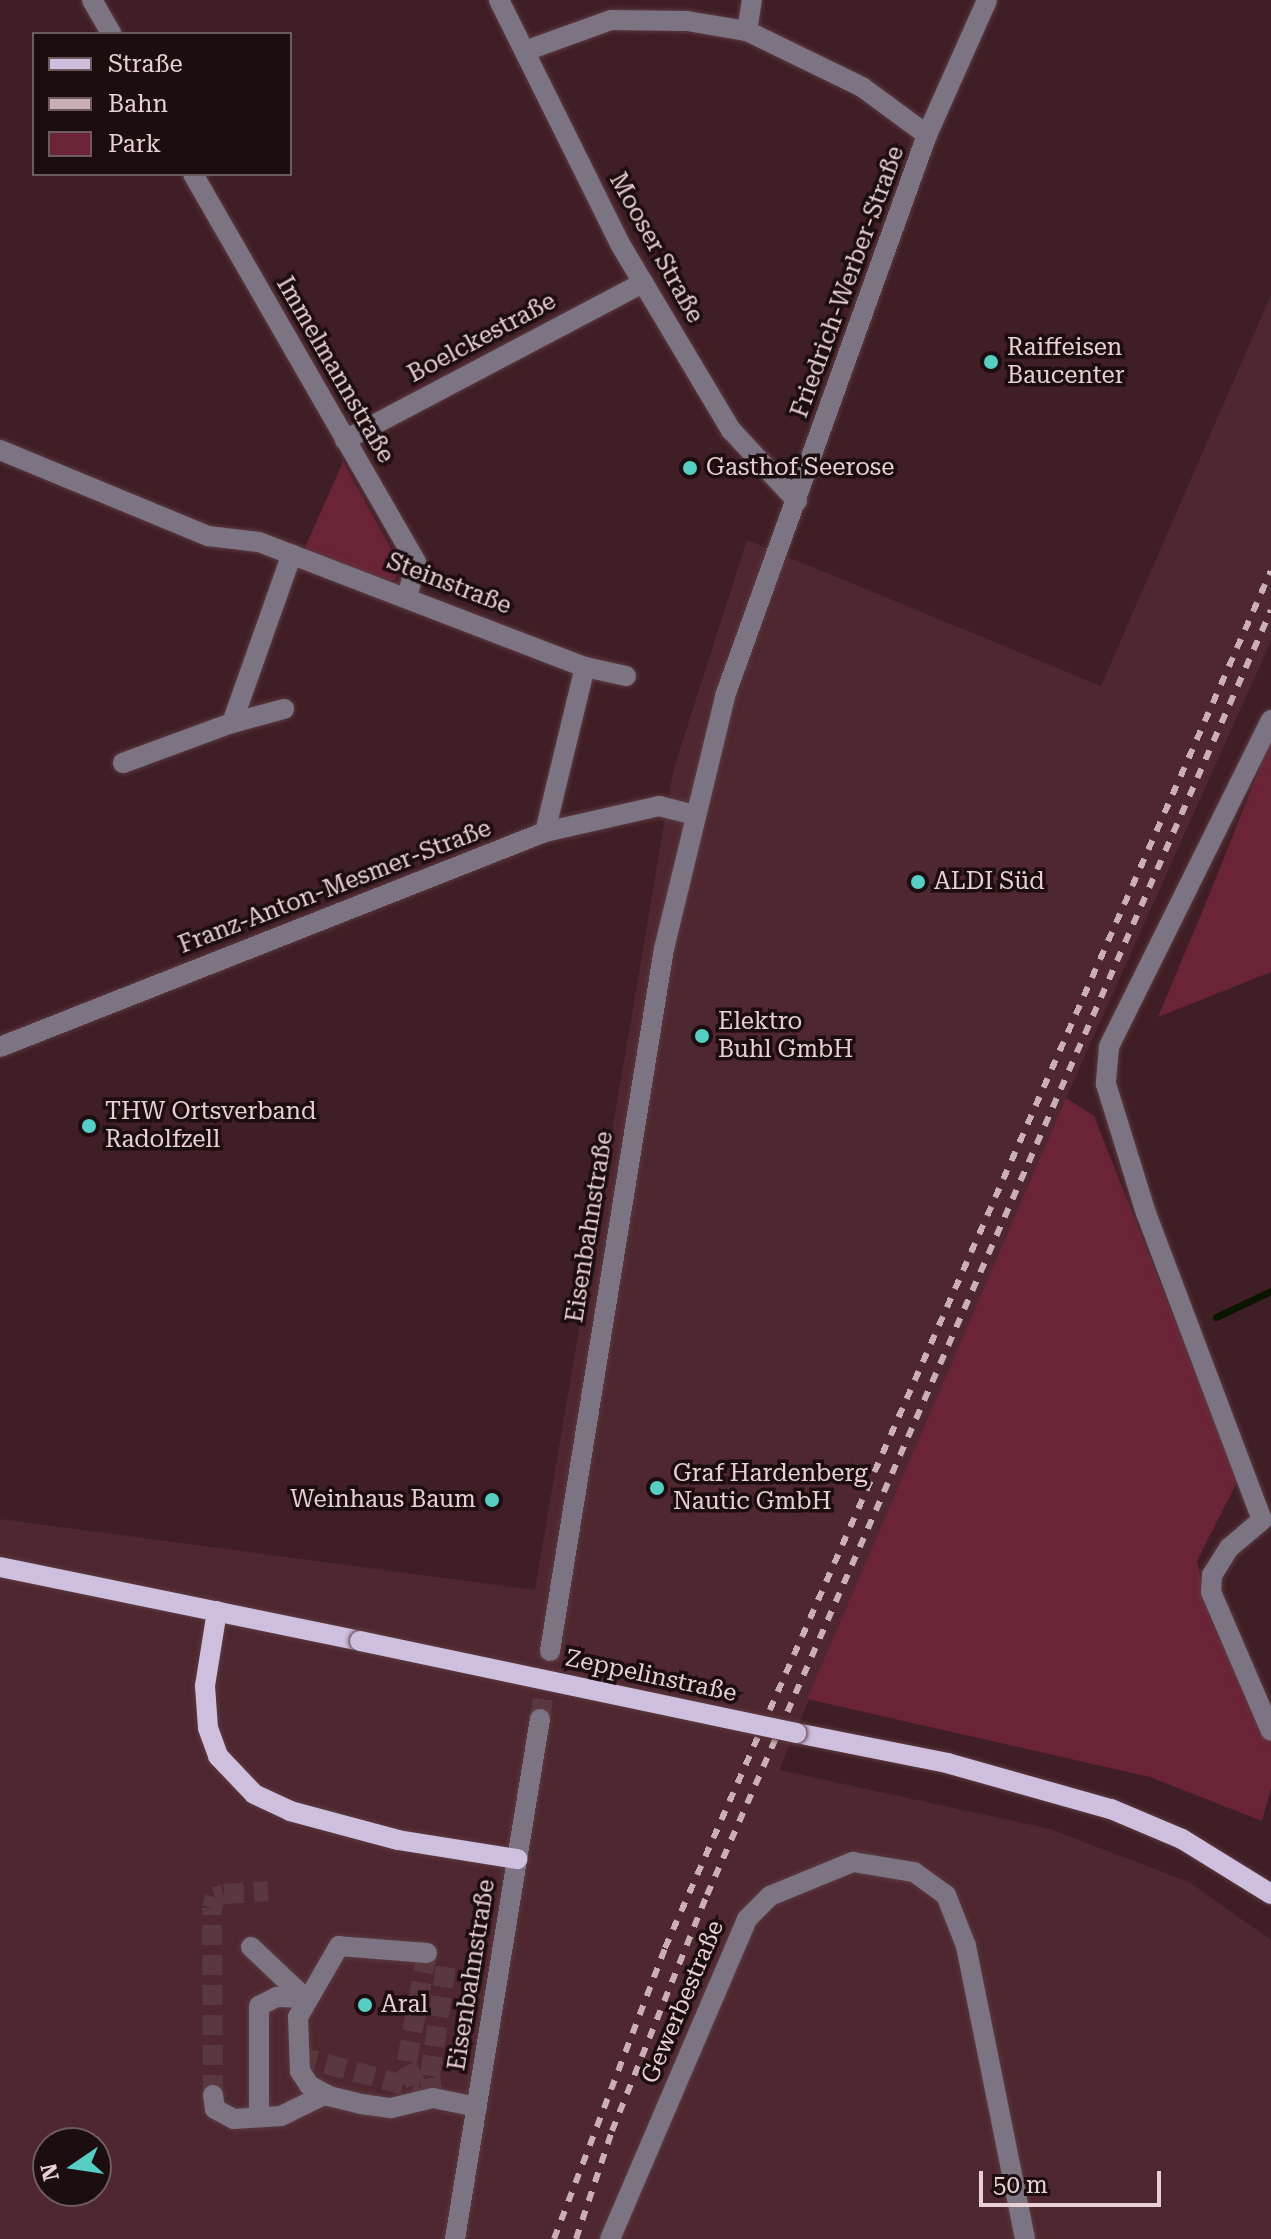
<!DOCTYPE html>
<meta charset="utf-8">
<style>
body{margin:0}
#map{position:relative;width:1271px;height:2239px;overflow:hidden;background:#401e25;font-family:"Roboto Serif",serif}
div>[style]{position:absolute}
.built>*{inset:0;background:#4f2730}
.green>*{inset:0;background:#6b2436}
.stream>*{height:7px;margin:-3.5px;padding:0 3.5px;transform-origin:3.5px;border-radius:3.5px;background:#0a1500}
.minor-tunnel>*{height:20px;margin-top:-10px;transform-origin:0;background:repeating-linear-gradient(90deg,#59393f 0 20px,transparent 0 30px)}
.roads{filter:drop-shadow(0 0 2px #5b3a41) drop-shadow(0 0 2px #5b3a41)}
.minor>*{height:20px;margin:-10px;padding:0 10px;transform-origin:10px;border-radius:10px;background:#7c7483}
.major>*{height:20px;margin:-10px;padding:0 10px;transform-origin:10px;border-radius:10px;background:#cebfde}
.rail>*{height:6px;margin-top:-3px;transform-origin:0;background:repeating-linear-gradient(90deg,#cab0b5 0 10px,transparent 0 20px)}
.bridges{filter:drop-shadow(0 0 2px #5b3a41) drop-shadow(0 0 2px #5b3a41)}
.major-bridge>*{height:20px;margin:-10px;padding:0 10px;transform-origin:10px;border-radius:10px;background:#cebfde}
.dots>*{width:22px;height:22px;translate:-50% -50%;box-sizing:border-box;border:4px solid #1c0d10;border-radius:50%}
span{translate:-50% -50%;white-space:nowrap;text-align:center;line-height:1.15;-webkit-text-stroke:7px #1c0d10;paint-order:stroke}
.street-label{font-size:24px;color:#e8d0d4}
.poi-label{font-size:24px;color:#e8d0d4}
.left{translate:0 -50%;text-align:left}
.right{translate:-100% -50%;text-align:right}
.legend{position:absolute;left:32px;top:32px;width:260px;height:144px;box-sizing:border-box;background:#1c0d10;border:2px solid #6e5b5e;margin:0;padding:10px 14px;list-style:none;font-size:24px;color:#e8d0d4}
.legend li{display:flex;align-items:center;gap:16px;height:40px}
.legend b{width:40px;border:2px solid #6e5b5e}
.north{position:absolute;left:32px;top:2127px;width:80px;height:80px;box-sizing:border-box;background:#1c0d10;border:2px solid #6e5b5e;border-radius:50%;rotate:257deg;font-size:22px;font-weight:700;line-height:32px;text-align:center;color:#e8d0d4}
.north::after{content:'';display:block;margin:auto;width:28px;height:36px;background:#56cec4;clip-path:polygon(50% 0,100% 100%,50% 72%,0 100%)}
.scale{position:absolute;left:979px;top:2171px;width:182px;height:36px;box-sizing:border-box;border:4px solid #e8d0d4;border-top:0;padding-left:10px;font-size:24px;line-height:28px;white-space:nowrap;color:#e8d0d4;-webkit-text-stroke:6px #1c0d10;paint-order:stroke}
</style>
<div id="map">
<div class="built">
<i style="clip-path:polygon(evenodd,1271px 295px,1271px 641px,1066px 1098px,779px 1770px,1050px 1829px,1189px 1882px,1271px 1940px,1271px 2239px,0 2239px,0 1519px,535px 1590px,673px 771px,747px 540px,1101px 686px,1271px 295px,48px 2143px,96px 2143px,96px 2191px,48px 2191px,48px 2143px)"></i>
</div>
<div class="green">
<i style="clip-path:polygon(343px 462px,398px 561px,396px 579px,388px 582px,303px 552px)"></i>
<i style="clip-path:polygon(1271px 739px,1271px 972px,1158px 1017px,1210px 893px)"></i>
<i style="clip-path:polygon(1066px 1098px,1094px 1116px,1238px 1480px,1197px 1561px,1210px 1619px,1271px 1743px,1271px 1788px,1262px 1821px,1150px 1777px,807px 1699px)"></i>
</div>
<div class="stream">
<i style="left:1216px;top:1317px;width:61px;rotate:-25.3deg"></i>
</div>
<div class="minor-tunnel">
<i style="left:540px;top:1719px;width:69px;rotate:-81.6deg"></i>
<i style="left:427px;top:1953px;width:115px;rotate:100.5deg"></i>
<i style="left:406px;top:2066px;width:26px;rotate:61deg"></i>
<i style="left:419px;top:2089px;width:17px;rotate:33deg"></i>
<i style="left:297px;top:2056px;width:126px;rotate:15.1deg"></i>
<i style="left:213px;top:2095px;width:187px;rotate:-90.3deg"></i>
<i style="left:212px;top:1908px;width:11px;rotate:-75deg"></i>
<i style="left:215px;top:1897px;width:9px;rotate:-18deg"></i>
<i style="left:224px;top:1894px;width:44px;rotate:-3.9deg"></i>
<i style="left:433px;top:2098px;width:22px;rotate:-98deg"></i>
<i style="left:430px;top:2076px;width:117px;rotate:-81.7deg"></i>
</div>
<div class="roads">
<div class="minor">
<i style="left:92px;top:0;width:39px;rotate:60deg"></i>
<i style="left:499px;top:0;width:272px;rotate:63.6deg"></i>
<i style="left:620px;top:244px;width:217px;rotate:59.2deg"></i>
<i style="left:731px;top:430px;width:97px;rotate:47.1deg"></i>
<i style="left:747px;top:31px;width:31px;rotate:-81deg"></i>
<i style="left:525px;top:51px;width:91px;rotate:-19.8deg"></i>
<i style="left:611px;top:20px;width:76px;rotate:0.8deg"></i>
<i style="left:687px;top:21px;width:61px;rotate:9.5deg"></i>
<i style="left:747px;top:31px;width:128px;rotate:26deg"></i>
<i style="left:862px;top:87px;width:81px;rotate:36.4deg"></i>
<i style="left:193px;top:174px;width:448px;rotate:60.1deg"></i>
<i style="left:416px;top:562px;width:34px;rotate:104deg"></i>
<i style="left:345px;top:440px;width:337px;rotate:-27.8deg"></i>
<i style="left:0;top:450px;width:225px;rotate:22.5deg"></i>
<i style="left:208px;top:536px;width:51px;rotate:6.7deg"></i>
<i style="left:259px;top:542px;width:349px;rotate:21deg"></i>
<i style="left:585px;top:667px;width:42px;rotate:12.4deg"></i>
<i style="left:1271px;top:720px;width:365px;rotate:116.4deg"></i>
<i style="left:1109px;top:1047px;width:37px;rotate:95deg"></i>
<i style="left:1106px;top:1084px;width:135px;rotate:72.8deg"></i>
<i style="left:1146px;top:1213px;width:328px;rotate:69.3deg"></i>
<i style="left:1262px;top:1520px;width:43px;rotate:139.7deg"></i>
<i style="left:1229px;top:1548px;width:32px;rotate:122deg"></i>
<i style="left:1212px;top:1575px;width:17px;rotate:93deg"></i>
<i style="left:1211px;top:1592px;width:151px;rotate:66.7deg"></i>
<i style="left:232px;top:723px;width:54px;rotate:-15.1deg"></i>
<i style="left:123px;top:763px;width:116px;rotate:-20.2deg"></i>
<i style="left:232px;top:723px;width:179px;rotate:-70.5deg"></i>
<i style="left:545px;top:832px;width:170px;rotate:-76.4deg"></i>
<i style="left:0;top:1047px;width:586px;rotate:-21.53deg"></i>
<i style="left:545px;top:832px;width:117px;rotate:-12.8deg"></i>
<i style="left:659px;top:806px;width:37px;rotate:14deg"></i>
<i style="left:550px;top:1651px;width:711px;rotate:-80.78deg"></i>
<i style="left:664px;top:949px;width:260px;rotate:-76.4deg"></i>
<i style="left:725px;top:696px;width:596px;rotate:-70.2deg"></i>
<i style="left:927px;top:135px;width:148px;rotate:-66deg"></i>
<i style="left:251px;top:1947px;width:74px;rotate:43.4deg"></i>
<i style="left:427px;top:1953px;width:88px;rotate:-175.5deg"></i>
<i style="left:339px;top:1946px;width:82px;rotate:120deg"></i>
<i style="left:298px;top:2017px;width:54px;rotate:87.9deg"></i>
<i style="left:300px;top:2071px;width:17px;rotate:57deg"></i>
<i style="left:309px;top:2085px;width:23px;rotate:29deg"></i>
<i style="left:329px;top:2096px;width:33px;rotate:14deg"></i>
<i style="left:361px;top:2104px;width:30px;rotate:8deg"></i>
<i style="left:391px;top:2108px;width:43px;rotate:-13.4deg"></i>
<i style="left:433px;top:2098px;width:45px;rotate:11.6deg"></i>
<i style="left:213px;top:2095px;width:14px;rotate:82deg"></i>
<i style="left:215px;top:2109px;width:21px;rotate:28deg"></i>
<i style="left:234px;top:2119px;width:47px;rotate:-3.7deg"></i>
<i style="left:281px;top:2116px;width:50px;rotate:-26.1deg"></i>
<i style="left:259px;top:2117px;width:111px;rotate:-90deg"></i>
<i style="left:259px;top:2006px;width:20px;rotate:-27deg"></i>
<i style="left:277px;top:1997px;width:28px;rotate:2deg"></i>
<i style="left:455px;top:2239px;width:527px;rotate:-80.72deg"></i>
<i style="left:610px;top:2239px;width:348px;rotate:-66.8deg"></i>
<i style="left:747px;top:1919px;width:33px;rotate:-45deg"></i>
<i style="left:770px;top:1896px;width:90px;rotate:-22.3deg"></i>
<i style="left:853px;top:1862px;width:62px;rotate:9.3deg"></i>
<i style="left:914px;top:1872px;width:39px;rotate:36deg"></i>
<i style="left:946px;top:1895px;width:55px;rotate:68.6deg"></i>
<i style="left:966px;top:1946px;width:299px;rotate:78.6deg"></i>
</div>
<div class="major">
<i style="left:0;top:1567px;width:368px;rotate:11.6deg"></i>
<i style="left:217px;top:1611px;width:76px;rotate:99.1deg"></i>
<i style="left:205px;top:1686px;width:42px;rotate:85.9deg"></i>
<i style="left:208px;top:1728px;width:30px;rotate:70deg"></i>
<i style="left:218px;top:1756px;width:52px;rotate:46.5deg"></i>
<i style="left:254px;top:1794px;width:40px;rotate:25deg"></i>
<i style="left:290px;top:1811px;width:112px;rotate:15deg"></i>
<i style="left:398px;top:1840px;width:121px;rotate:9.1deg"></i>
<i style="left:796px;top:1733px;width:154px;rotate:11.2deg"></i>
<i style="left:947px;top:1763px;width:170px;rotate:15.7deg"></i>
<i style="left:1111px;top:1809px;width:77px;rotate:22.9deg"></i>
<i style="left:1182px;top:1839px;width:105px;rotate:31.7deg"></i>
</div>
</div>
<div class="rail">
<i style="left:554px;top:2239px;width:311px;rotate:-69.1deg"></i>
<i style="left:665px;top:1948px;width:1504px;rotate:-66.25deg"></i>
<i style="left:576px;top:2239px;width:114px;rotate:-71.6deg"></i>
<i style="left:612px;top:2131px;width:254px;rotate:-68.1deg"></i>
<i style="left:707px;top:1895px;width:1403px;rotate:-66.3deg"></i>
</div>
<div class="bridges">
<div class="major-bridge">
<i style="left:360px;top:1641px;width:446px;rotate:11.9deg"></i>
</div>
</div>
<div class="dots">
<i style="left:991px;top:362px;background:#56cec4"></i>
<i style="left:690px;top:468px;background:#56cec4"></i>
<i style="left:918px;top:882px;background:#56cec4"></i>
<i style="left:702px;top:1036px;background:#56cec4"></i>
<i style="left:89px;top:1126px;background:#56cec4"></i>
<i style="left:657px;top:1488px;background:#56cec4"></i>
<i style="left:492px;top:1500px;background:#56cec4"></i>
<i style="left:365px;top:2005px;background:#56cec4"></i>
</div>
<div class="street-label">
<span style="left:656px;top:248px;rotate:61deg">Mooser Straße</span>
<span style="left:848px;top:282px;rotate:-70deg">Friedrich-Werber-Straße</span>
<span style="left:482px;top:338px;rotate:-28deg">Boelckestraße</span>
<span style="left:335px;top:370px;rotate:60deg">Immelmannstraße</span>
<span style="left:449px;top:584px;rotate:21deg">Steinstraße</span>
<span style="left:335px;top:887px;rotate:-21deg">Franz-Anton-Mesmer-Straße</span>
<span style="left:590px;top:1227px;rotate:-81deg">Eisenbahnstraße</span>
<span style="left:651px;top:1676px;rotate:12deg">Zeppelinstraße</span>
<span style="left:472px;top:1975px;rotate:-81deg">Eisenbahnstraße</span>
<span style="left:683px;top:2002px;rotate:-67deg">Gewerbestraße</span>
</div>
<div class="poi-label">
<span class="left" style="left:1007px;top:362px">Raiffeisen<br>Baucenter</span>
<span class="left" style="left:706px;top:468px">Gasthof Seerose</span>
<span class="left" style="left:934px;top:882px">ALDI Süd</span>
<span class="left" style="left:718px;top:1036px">Elektro<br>Buhl GmbH</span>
<span class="left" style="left:105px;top:1126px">THW Ortsverband<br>Radolfzell</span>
<span class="left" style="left:673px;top:1488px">Graf Hardenberg<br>Nautic GmbH</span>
<span class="right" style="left:476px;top:1500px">Weinhaus Baum</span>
<span class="left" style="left:381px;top:2005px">Aral</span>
</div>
<ul class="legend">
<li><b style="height:10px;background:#cebfde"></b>Straße</li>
<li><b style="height:10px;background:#cab0b5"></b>Bahn</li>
<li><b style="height:22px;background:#6b2436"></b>Park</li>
</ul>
<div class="north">N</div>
<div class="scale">50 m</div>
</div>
